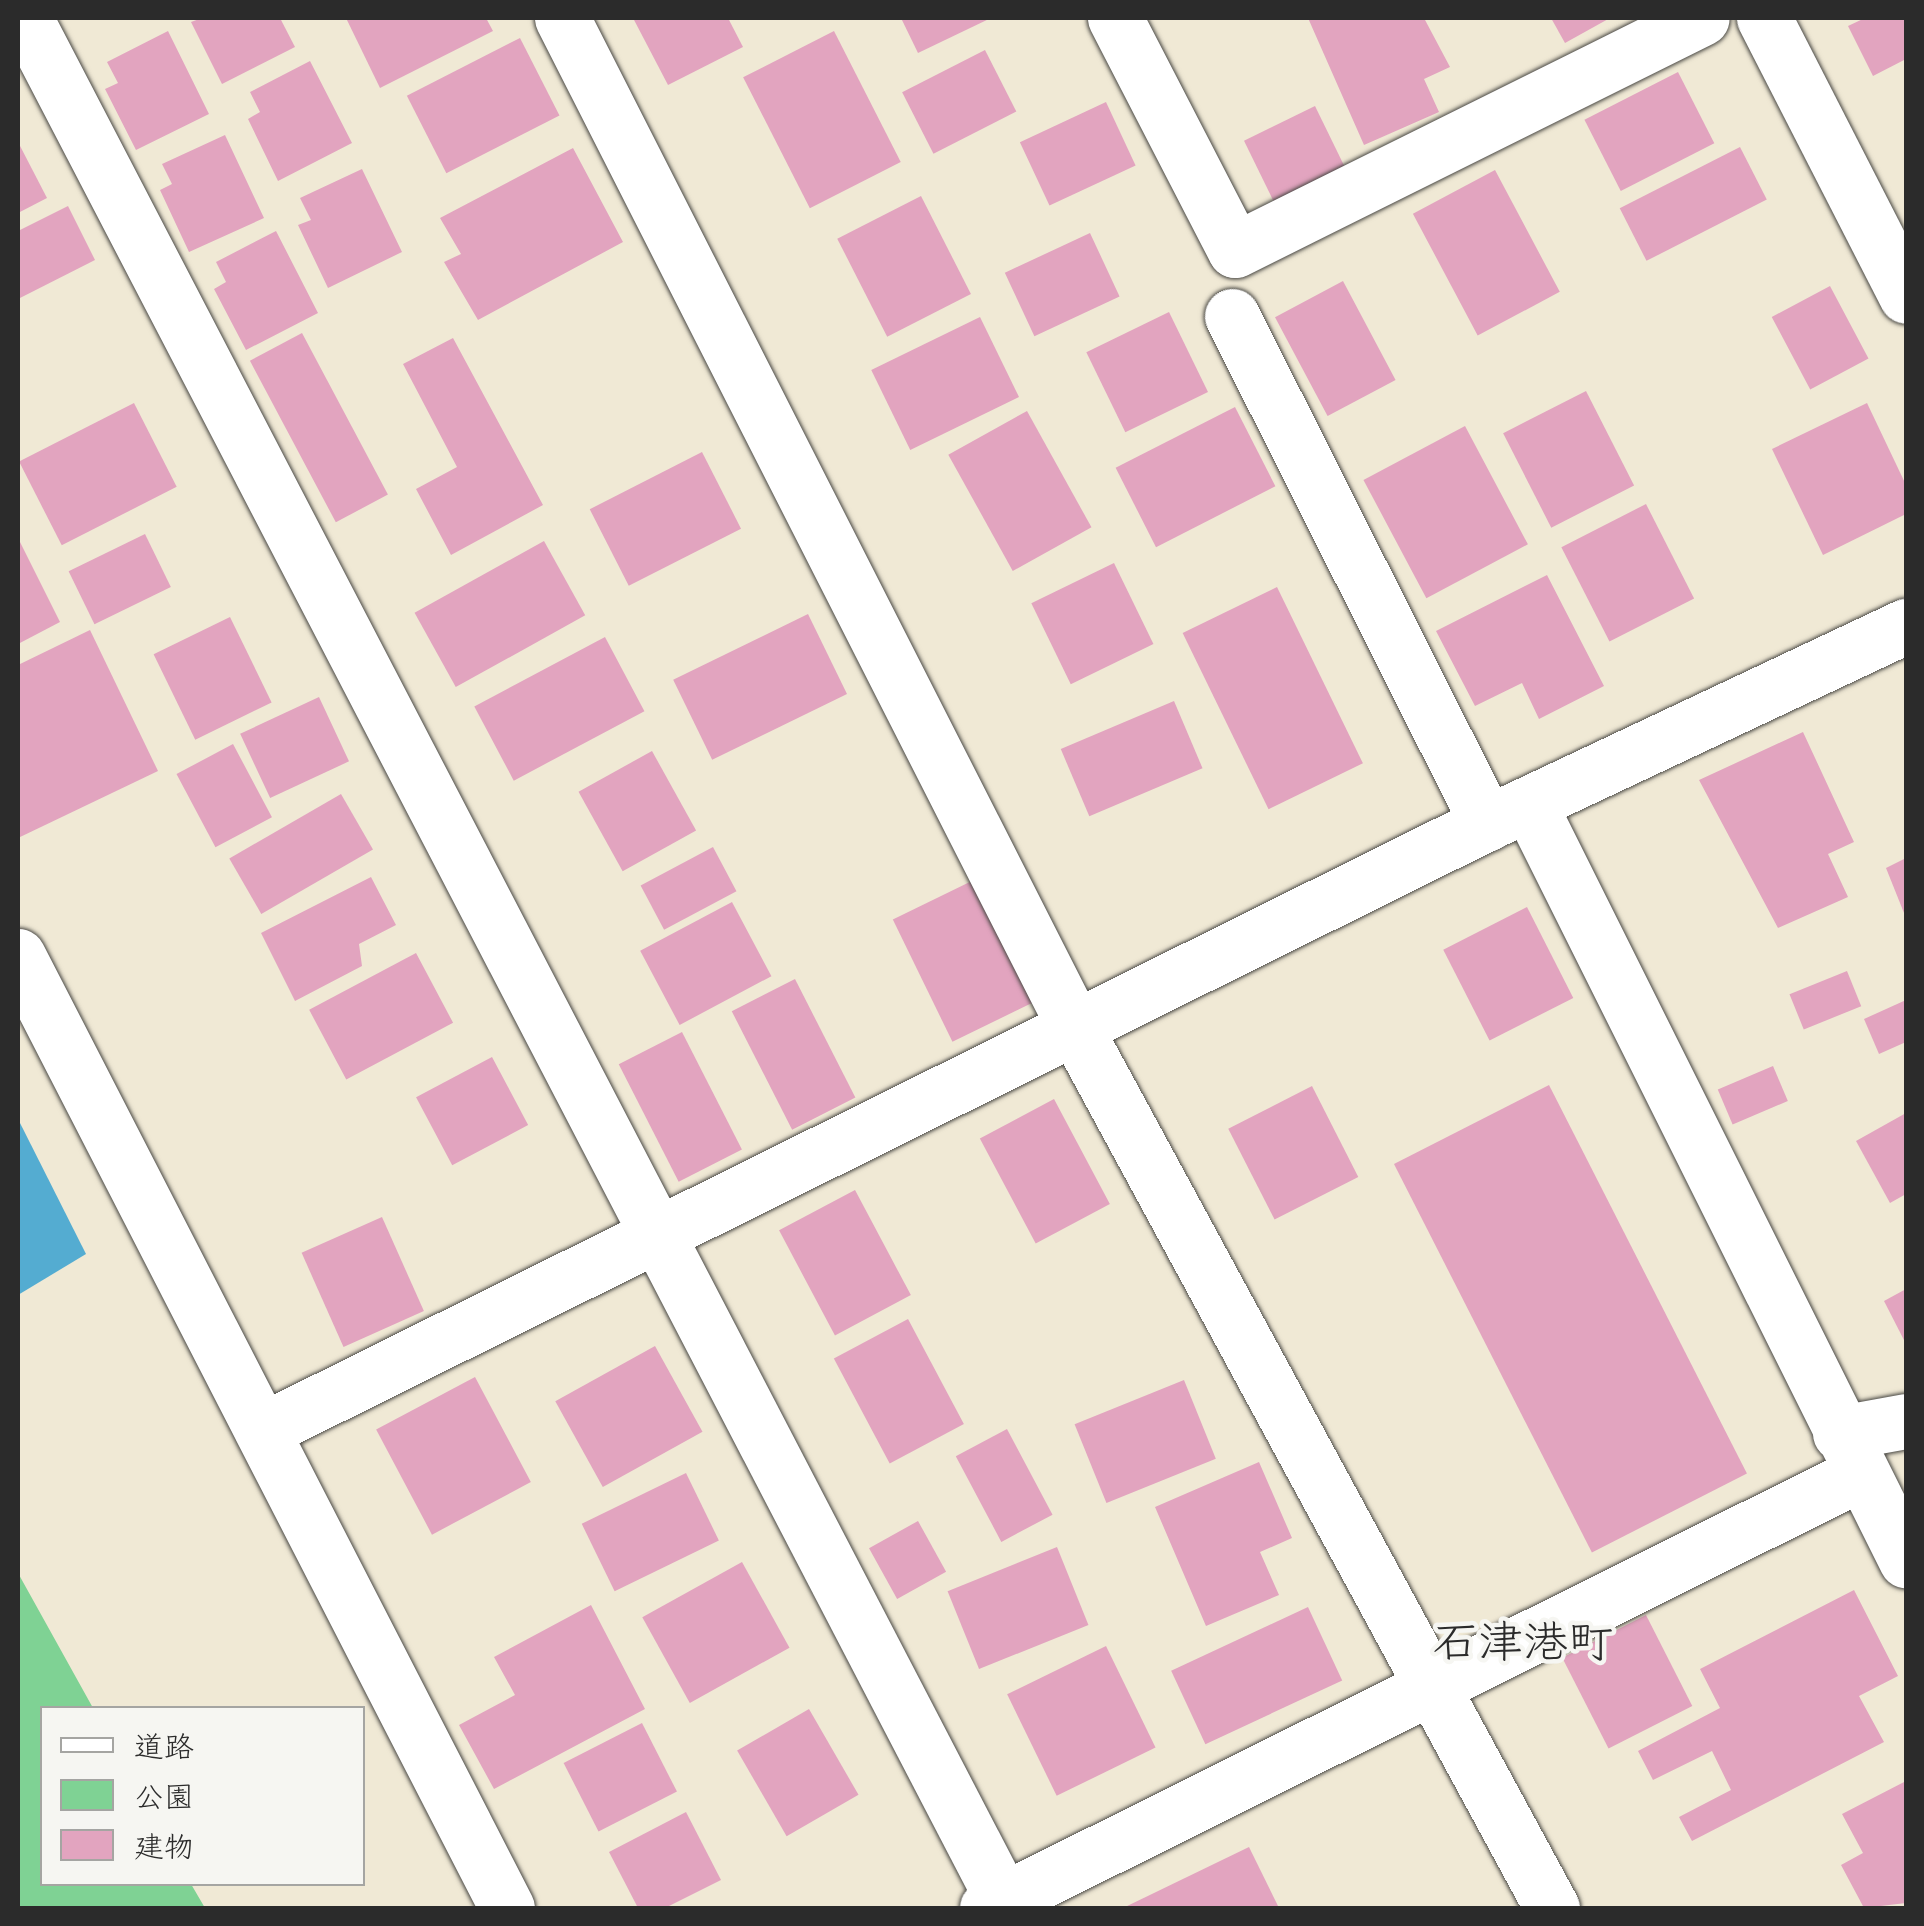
<!DOCTYPE html>
<meta charset="utf-8">
<style>
body{margin:0}
#map{position:relative;width:1924px;height:1926px;overflow:hidden;background:#f0e9d5;font-family:Mynerve,"Klee One",sans-serif}
div>[style]{position:absolute}
.green>*{inset:0;background:#7fd294}
.water>*{inset:0;background:#54acd1}
.building>*{inset:0;background:#e2a4bf;transform-origin:0 0}
.roads{filter:drop-shadow(0 0 2px #494844) drop-shadow(0 0 2px #494844)}
.minor>*{height:55px;margin:-27.5px;padding:0 27.5px;transform-origin:27.5px;border-radius:27.5px;background:#fff}
span{translate:-50% -50%;white-space:nowrap;text-align:center;line-height:1.15;-webkit-text-stroke:9px #f6f6f2;paint-order:stroke}
.quarter-label{font-size:45px;color:#2b2b2b}
.frame{position:absolute;inset:0;border:20px solid #2b2b2b;pointer-events:none}
.legend{position:absolute;left:40px;top:1706px;width:325px;height:180px;box-sizing:border-box;background:#f6f6f2;border:2px solid #a5a5a2;margin:0;padding:12px 18px;list-style:none;font-size:30px;color:#2b2b2b}
.legend li{display:flex;align-items:center;gap:20px;height:50px}
.legend b{width:50px;border:2px solid #a5a5a2}
</style>
<div id="map">
<div class="green">
<i style="clip-path:polygon(18px 1573px,93px 1708px,42px 1708px,42px 1884px,191px 1884px,205px 1908px,18px 1908px)"></i>
</div>
<div class="water">
<i style="clip-path:polygon(18px 1119px,86px 1254px,18px 1295px)"></i>
</div>
<div class="building">
<i style="clip-path:polygon(202px 18px,280px 18px,295px 47px,222px 84px,191px 22px)"></i>
<i style="clip-path:polygon(346px 18px,486px 18px,493px 31px,380px 88px)"></i>
<i style="clip-path:polygon(633px 18px,728px 18px,743px 47px,668px 85px)"></i>
<i style="clip-path:polygon(901px 18px,991px 18px,918px 53px)"></i>
<i style="clip-path:polygon(1308px 18px,1424px 18px,1450px 67px,1424px 79px,1439px 112px,1364px 145px)"></i>
<i style="clip-path:polygon(1551px 18px,1610px 18px,1565px 43px)"></i>
<i style="clip-path:polygon(1865px 18px,1906px 18px,1906px 59px,1873px 76px,1848px 26px)"></i>
<i style="clip-path:polygon(168px 31px,209px 114px,136px 150px,105px 89px,118px 83px,107px 62px)"></i>
<i style="left:834px;top:31px;width:147px;height:102px;rotate:63deg"></i>
<i style="left:520px;top:38px;width:87px;height:127px;rotate:63deg"></i>
<i style="left:985px;top:50px;width:69px;height:93px;rotate:63deg"></i>
<i style="clip-path:polygon(310px 61px,352px 143px,278px 181px,248px 119px,260px 112px,250px 92px)"></i>
<i style="left:1678px;top:72px;width:80px;height:105px;rotate:63deg"></i>
<i style="left:1106px;top:102px;width:70px;height:95px;rotate:65deg"></i>
<i style="left:1315px;top:106px;width:71px;height:79px;rotate:64deg"></i>
<i style="clip-path:polygon(225px 135px,264px 218px,189px 252px,160px 190px,172px 184px,162px 164px)"></i>
<i style="clip-path:polygon(18px 142px,47px 198px,18px 213px)"></i>
<i style="left:1740px;top:147px;width:59px;height:135px;rotate:63deg"></i>
<i style="clip-path:polygon(573px 148px,623px 242px,478px 320px,444px 262px,461px 254px,440px 218px)"></i>
<i style="clip-path:polygon(362px 169px,402px 252px,328px 288px,298px 225px,311px 220px,300px 198px)"></i>
<i style="left:1495px;top:170px;width:138px;height:93px;rotate:62deg"></i>
<i style="left:921px;top:196px;width:110px;height:94px;rotate:63deg"></i>
<i style="clip-path:polygon(68px 206px,95px 260px,18px 299px,18px 231px)"></i>
<i style="clip-path:polygon(276px 231px,318px 313px,246px 350px,214px 289px,226px 282px,216px 262px)"></i>
<i style="left:1090px;top:233px;width:70px;height:94px;rotate:65deg"></i>
<i style="left:1343px;top:281px;width:112px;height:77px;rotate:62deg"></i>
<i style="left:1830px;top:286px;width:82px;height:66px;rotate:62deg"></i>
<i style="left:1169px;top:312px;width:89px;height:92px;rotate:64deg"></i>
<i style="left:980px;top:317px;width:89px;height:121px;rotate:64deg"></i>
<i style="left:302px;top:333px;width:183px;height:59px;rotate:62deg"></i>
<i style="clip-path:polygon(453px 338px,543px 505px,451px 555px,416px 489px,457px 467px,403px 364px)"></i>
<i style="left:1586px;top:391px;width:106px;height:93px;rotate:63deg"></i>
<i style="left:134px;top:403px;width:94px;height:129px;rotate:63deg"></i>
<i style="clip-path:polygon(1867px 403px,1906px 485px,1906px 514px,1823px 555px,1772px 449px)"></i>
<i style="left:1235px;top:407px;width:89px;height:134px;rotate:63deg"></i>
<i style="left:1027px;top:411px;width:133px;height:90px;rotate:61deg"></i>
<i style="left:1465px;top:426px;width:134px;height:115px;rotate:62deg"></i>
<i style="left:702px;top:452px;width:86px;height:126px;rotate:63deg"></i>
<i style="left:1646px;top:504px;width:106px;height:95px;rotate:63deg"></i>
<i style="left:145px;top:534px;width:59px;height:85px;rotate:64deg"></i>
<i style="clip-path:polygon(18px 538px,60px 622px,18px 644px)"></i>
<i style="left:544px;top:541px;width:85px;height:148px;rotate:61deg"></i>
<i style="left:1114px;top:563px;width:90px;height:92px;rotate:64deg"></i>
<i style="clip-path:polygon(1547px 575px,1604px 686px,1539px 719px,1522px 683px,1475px 706px,1436px 631px)"></i>
<i style="left:1277px;top:587px;width:196px;height:105px;rotate:64deg"></i>
<i style="left:808px;top:614px;width:89px;height:150px;rotate:64deg"></i>
<i style="left:230px;top:617px;width:95px;height:85px;rotate:64deg"></i>
<i style="clip-path:polygon(90px 630px,158px 771px,18px 838px,18px 665px)"></i>
<i style="left:605px;top:637px;width:84px;height:148px;rotate:62deg"></i>
<i style="left:319px;top:697px;width:71px;height:87px;rotate:65deg"></i>
<i style="left:1174px;top:701px;width:73px;height:123px;rotate:67deg"></i>
<i style="clip-path:polygon(1803px 732px,1854px 842px,1828px 854px,1848px 897px,1778px 928px,1699px 780px)"></i>
<i style="left:233px;top:744px;width:83px;height:64px;rotate:62deg"></i>
<i style="left:652px;top:751px;width:91px;height:84px;rotate:61deg"></i>
<i style="left:341px;top:794px;width:64px;height:129px;rotate:60deg"></i>
<i style="left:713px;top:847px;width:50px;height:82px;rotate:62deg"></i>
<i style="clip-path:polygon(1906px 858px,1906px 918px,1886px 868px)"></i>
<i style="clip-path:polygon(371px 877px,396px 925px,359px 944px,362px 966px,295px 1001px,261px 933px)"></i>
<i style="left:980px;top:877px;width:136px;height:97px;rotate:64deg"></i>
<i style="left:732px;top:902px;width:84px;height:104px;rotate:62deg"></i>
<i style="left:1527px;top:907px;width:102px;height:94px;rotate:63deg"></i>
<i style="left:416px;top:953px;width:79px;height:121px;rotate:62deg"></i>
<i style="left:1847px;top:971px;width:38px;height:62px;rotate:68deg"></i>
<i style="left:795px;top:979px;width:133px;height:71px;rotate:63deg"></i>
<i style="clip-path:polygon(1906px 1000px,1906px 1042px,1879px 1054px,1864px 1019px)"></i>
<i style="left:682px;top:1032px;width:132px;height:71px;rotate:63deg"></i>
<i style="left:492px;top:1057px;width:77px;height:86px;rotate:62deg"></i>
<i style="left:1773px;top:1066px;width:38px;height:60px;rotate:67deg"></i>
<i style="left:1549px;top:1085px;width:436px;height:174px;rotate:63deg"></i>
<i style="left:1312px;top:1086px;width:102px;height:94px;rotate:63deg"></i>
<i style="left:1054px;top:1099px;width:119px;height:84px;rotate:62deg"></i>
<i style="clip-path:polygon(1906px 1113px,1906px 1194px,1890px 1203px,1856px 1141px)"></i>
<i style="left:855px;top:1190px;width:119px;height:86px;rotate:62deg"></i>
<i style="left:382px;top:1217px;width:103px;height:88px;rotate:66deg"></i>
<i style="clip-path:polygon(1906px 1289px,1906px 1344px,1884px 1301px)"></i>
<i style="left:908px;top:1319px;width:119px;height:84px;rotate:62deg"></i>
<i style="left:655px;top:1346px;width:98px;height:114px;rotate:61deg"></i>
<i style="left:475px;top:1377px;width:119px;height:112px;rotate:62deg"></i>
<i style="left:1184px;top:1380px;width:85px;height:118px;rotate:68deg"></i>
<i style="left:1007px;top:1429px;width:97px;height:58px;rotate:62deg"></i>
<i style="clip-path:polygon(1259px 1462px,1292px 1538px,1260px 1552px,1279px 1595px,1206px 1626px,1155px 1507px)"></i>
<i style="left:686px;top:1473px;width:75px;height:116px;rotate:64deg"></i>
<i style="left:918px;top:1521px;width:58px;height:56px;rotate:61deg"></i>
<i style="left:1057px;top:1547px;width:84px;height:118px;rotate:68deg"></i>
<i style="left:742px;top:1562px;width:98px;height:114px;rotate:61deg"></i>
<i style="clip-path:polygon(1854px 1590px,1898px 1676px,1859px 1696px,1884px 1742px,1692px 1841px,1679px 1817px,1731px 1790px,1712px 1751px,1653px 1780px,1638px 1751px,1720px 1708px,1700px 1669px)"></i>
<i style="clip-path:polygon(591px 1605px,645px 1709px,494px 1789px,459px 1725px,515px 1695px,494px 1657px)"></i>
<i style="left:1308px;top:1607px;width:81px;height:151px;rotate:65deg"></i>
<i style="left:1646px;top:1615px;width:102px;height:94px;rotate:63deg"></i>
<i style="left:1106px;top:1646px;width:113px;height:110px;rotate:64deg"></i>
<i style="left:809px;top:1709px;width:99px;height:83px;rotate:60deg"></i>
<i style="left:642px;top:1723px;width:77px;height:88px;rotate:63deg"></i>
<i style="clip-path:polygon(1906px 1781px,1906px 1903px,1864px 1908px,1841px 1865px,1863px 1853px,1842px 1814px)"></i>
<i style="clip-path:polygon(686px 1812px,721px 1880px,665px 1908px,638px 1908px,609px 1852px)"></i>
<i style="clip-path:polygon(1249px 1847px,1279px 1908px,1123px 1908px)"></i>
</div>
<div class="roads">
<div class="minor">
<i style="left:25px;top:18px;width:2130px;rotate:62.54deg"></i>
<i style="left:562px;top:18px;width:1133px;rotate:63.07deg"></i>
<i style="left:1075px;top:1028px;width:1001px;rotate:61.54deg"></i>
<i style="left:1115px;top:18px;width:261px;rotate:62.7deg"></i>
<i style="left:1235px;top:250px;width:521px;rotate:-26.42deg"></i>
<i style="left:1764px;top:18px;width:312px;rotate:62.9deg"></i>
<i style="left:1232px;top:316px;width:568px;rotate:63.3deg"></i>
<i style="left:1530px;top:806px;width:843px;rotate:63.5deg"></i>
<i style="left:18px;top:956px;width:1070px;rotate:62.81deg"></i>
<i style="left:263px;top:1430px;width:1366px;rotate:-26.38deg"></i>
<i style="left:1487px;top:823px;width:463px;rotate:-25.2deg"></i>
<i style="left:1840px;top:1433px;width:67px;rotate:-10.3deg"></i>
<i style="left:987px;top:1908px;width:976px;rotate:-26.46deg"></i>
</div>
</div>
<div class="quarter-label">
<span style="left:1523px;top:1645px">石津港町</span>
</div>
<div class="frame"></div>
<ul class="legend">
<li><b style="height:12px;background:#fff"></b>道路</li>
<li><b style="height:28px;background:#7fd294"></b>公園</li>
<li><b style="height:28px;background:#e2a4bf"></b>建物</li>
</ul>
</div>
